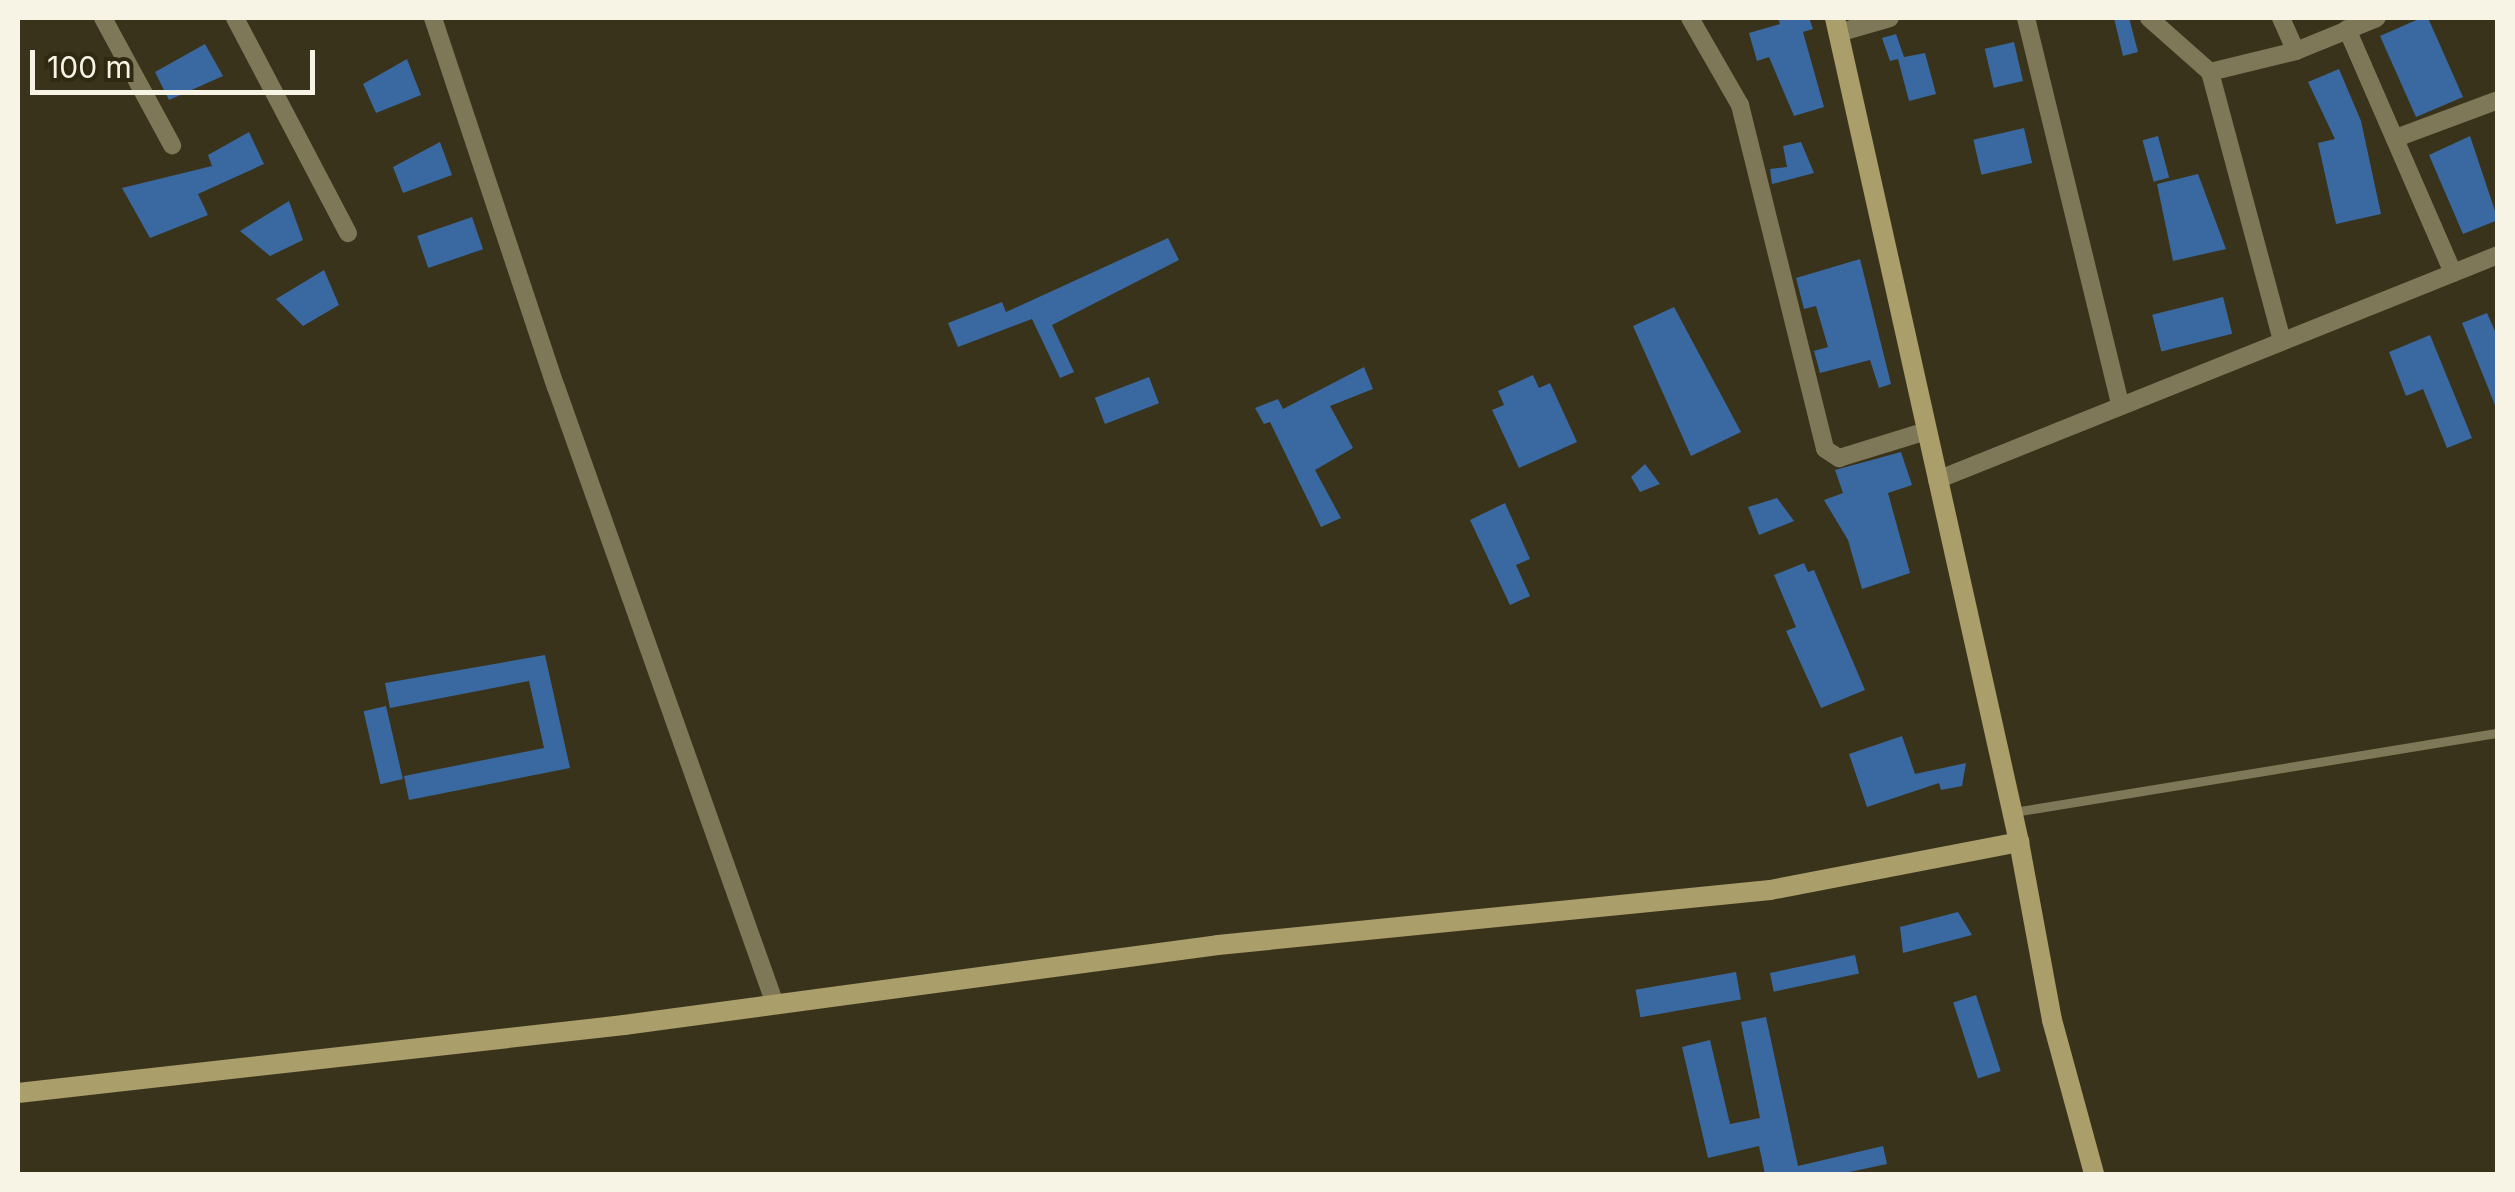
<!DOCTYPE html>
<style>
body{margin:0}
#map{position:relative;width:2515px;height:1192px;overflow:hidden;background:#39331b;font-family:Inter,sans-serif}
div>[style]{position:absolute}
.building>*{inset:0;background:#3a68a0;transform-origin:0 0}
.lane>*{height:9px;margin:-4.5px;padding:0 4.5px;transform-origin:4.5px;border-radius:4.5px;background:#7f7858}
.street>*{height:18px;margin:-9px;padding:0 9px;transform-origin:9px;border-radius:9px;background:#7f7858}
.secondary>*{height:20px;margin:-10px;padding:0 10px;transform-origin:10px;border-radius:10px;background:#aa9e6b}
span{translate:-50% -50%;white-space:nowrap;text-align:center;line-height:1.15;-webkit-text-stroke:8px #2f2912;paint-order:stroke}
.frame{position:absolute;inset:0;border:20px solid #f7f4e5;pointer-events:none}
.scale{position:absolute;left:30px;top:50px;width:285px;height:45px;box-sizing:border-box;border:5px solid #f7f4e5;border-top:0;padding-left:12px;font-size:30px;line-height:35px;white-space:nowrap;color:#f7f4e5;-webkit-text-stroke:8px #2f2912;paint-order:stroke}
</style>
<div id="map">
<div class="building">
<i style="clip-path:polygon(1778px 18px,1809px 18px,1813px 29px,1803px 32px,1824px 107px,1794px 116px,1769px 57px,1757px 61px,1749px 33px,1780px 24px)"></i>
<i style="clip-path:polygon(2114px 18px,2129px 18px,2138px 52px,2123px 56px)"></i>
<i style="clip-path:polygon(2421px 18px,2428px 18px,2463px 97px,2416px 117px,2380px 36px)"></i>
<i style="clip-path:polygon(1896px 34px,1904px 57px,1925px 53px,1936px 94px,1909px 101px,1898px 59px,1890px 61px,1882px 38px)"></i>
<i style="left:2014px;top:42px;width:40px;height:30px;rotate:77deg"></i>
<i style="clip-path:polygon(205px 44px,223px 76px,169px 100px,155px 72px)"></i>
<i style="clip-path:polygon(407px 59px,421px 95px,376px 113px,363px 84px)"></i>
<i style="clip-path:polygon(2339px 69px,2361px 121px,2381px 214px,2336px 224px,2318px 143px,2335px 139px,2308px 82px)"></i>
<i style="left:2024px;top:128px;width:36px;height:52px;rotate:77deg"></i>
<i style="clip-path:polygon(249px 132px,264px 164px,198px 194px,208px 215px,150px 238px,122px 188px,212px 166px,208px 155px)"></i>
<i style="left:2158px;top:136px;width:43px;height:16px;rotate:75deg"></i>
<i style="clip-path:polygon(2470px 136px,2498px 220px,2463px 234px,2429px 155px)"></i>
<i style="clip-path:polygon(440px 142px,452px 175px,403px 193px,393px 167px)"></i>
<i style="clip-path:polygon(1801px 142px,1814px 173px,1772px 184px,1770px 169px,1787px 167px,1783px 146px)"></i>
<i style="clip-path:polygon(2198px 174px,2226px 249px,2173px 261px,2157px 184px)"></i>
<i style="clip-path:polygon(289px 201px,303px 240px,270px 256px,240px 231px)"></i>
<i style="left:472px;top:217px;width:34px;height:58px;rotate:71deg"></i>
<i style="clip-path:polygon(1168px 238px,1179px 260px,1052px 325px,1074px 372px,1060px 378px,1032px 319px,958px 347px,948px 323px,1002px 302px,1006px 312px)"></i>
<i style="clip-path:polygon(1860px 259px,1891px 384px,1879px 388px,1870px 360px,1820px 373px,1814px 351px,1828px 347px,1816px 306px,1804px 309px,1796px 278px)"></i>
<i style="clip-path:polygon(324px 270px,339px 305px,303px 326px,276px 299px)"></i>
<i style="left:2223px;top:297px;width:38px;height:73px;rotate:76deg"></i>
<i style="clip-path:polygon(1674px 307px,1741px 432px,1691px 456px,1633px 326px)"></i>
<i style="clip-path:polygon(2487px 313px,2498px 338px,2497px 410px,2462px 323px)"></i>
<i style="clip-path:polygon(2430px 335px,2472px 438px,2447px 448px,2423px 389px,2406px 396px,2389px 352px)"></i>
<i style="clip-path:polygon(1364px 367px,1373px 389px,1330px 406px,1353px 448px,1315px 470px,1341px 518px,1321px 527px,1270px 422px,1264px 424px,1255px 408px,1278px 399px,1283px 409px)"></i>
<i style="clip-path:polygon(1533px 375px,1539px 388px,1550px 383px,1577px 442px,1519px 468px,1492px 410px,1504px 405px,1498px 391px)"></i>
<i style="left:1149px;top:377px;width:28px;height:58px;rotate:69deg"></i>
<i style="clip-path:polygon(1901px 452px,1912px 485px,1888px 493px,1910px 573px,1862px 589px,1848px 540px,1824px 500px,1843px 493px,1835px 470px)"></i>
<i style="clip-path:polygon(1645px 464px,1660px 484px,1640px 492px,1631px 477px)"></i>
<i style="clip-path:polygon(1777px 498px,1794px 521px,1759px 535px,1748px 507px)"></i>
<i style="clip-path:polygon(1505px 503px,1530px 559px,1516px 565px,1530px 596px,1510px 605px,1470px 520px)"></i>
<i style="clip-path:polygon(1804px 563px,1808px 572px,1814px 570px,1865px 690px,1821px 708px,1786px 631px,1796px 627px,1774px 575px)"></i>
<i style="clip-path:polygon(545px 655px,570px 768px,409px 800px,404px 776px,544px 748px,529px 681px,390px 708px,385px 683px)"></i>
<i style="left:386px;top:706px;width:75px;height:23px;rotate:77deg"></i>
<i style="clip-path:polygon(1902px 736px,1915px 774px,1966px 763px,1962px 786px,1941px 790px,1939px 783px,1867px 807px,1849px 754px)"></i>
<i style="clip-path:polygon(1958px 912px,1972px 935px,1903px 953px,1900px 927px)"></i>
<i style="left:1855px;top:955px;width:19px;height:87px;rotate:78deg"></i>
<i style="left:1736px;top:972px;width:28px;height:102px;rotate:80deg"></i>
<i style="left:1976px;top:995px;width:80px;height:24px;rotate:72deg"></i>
<i style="clip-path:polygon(1766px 1017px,1798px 1166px,1883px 1146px,1887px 1164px,1840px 1174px,1765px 1174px,1759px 1146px,1708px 1158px,1682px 1047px,1710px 1040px,1730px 1124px,1760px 1118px,1741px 1022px)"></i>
</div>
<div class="lane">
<i style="left:2014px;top:812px;width:490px;rotate:-9.3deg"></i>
</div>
<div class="street">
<i style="left:103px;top:18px;width:145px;rotate:61.5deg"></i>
<i style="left:235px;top:18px;width:243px;rotate:62.3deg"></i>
<i style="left:433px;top:18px;width:389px;rotate:71.6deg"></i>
<i style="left:556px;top:387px;width:655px;rotate:70.46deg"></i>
<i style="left:1690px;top:18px;width:100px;rotate:60.1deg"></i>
<i style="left:1740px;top:105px;width:354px;rotate:76.1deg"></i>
<i style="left:1825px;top:449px;width:17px;rotate:33deg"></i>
<i style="left:1839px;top:458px;width:92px;rotate:-17.1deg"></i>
<i style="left:2026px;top:18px;width:398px;rotate:76.3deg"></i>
<i style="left:2149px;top:18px;width:81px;rotate:41.5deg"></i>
<i style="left:2210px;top:72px;width:278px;rotate:75deg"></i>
<i style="left:2281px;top:18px;width:36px;rotate:66deg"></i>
<i style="left:2347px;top:29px;width:266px;rotate:66.5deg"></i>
<i style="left:1838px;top:33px;width:54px;rotate:-16.1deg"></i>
<i style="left:2210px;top:72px;width:89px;rotate:-13.7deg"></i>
<i style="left:2296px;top:51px;width:87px;rotate:-22.2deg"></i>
<i style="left:2396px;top:138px;width:109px;rotate:-20.4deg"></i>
<i style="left:1937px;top:480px;width:604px;rotate:-21.85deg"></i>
</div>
<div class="secondary">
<i style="left:1835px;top:18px;width:844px;rotate:77.41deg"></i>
<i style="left:2019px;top:842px;width:181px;rotate:79.5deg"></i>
<i style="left:2052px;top:1020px;width:160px;rotate:74.7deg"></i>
<i style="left:18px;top:1093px;width:610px;rotate:-6.4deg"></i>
<i style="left:624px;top:1025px;width:599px;rotate:-7.67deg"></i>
<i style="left:1218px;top:945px;width:555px;rotate:-5.69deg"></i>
<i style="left:1770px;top:890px;width:254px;rotate:-10.9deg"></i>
</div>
<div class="frame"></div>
<div class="scale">100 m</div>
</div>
